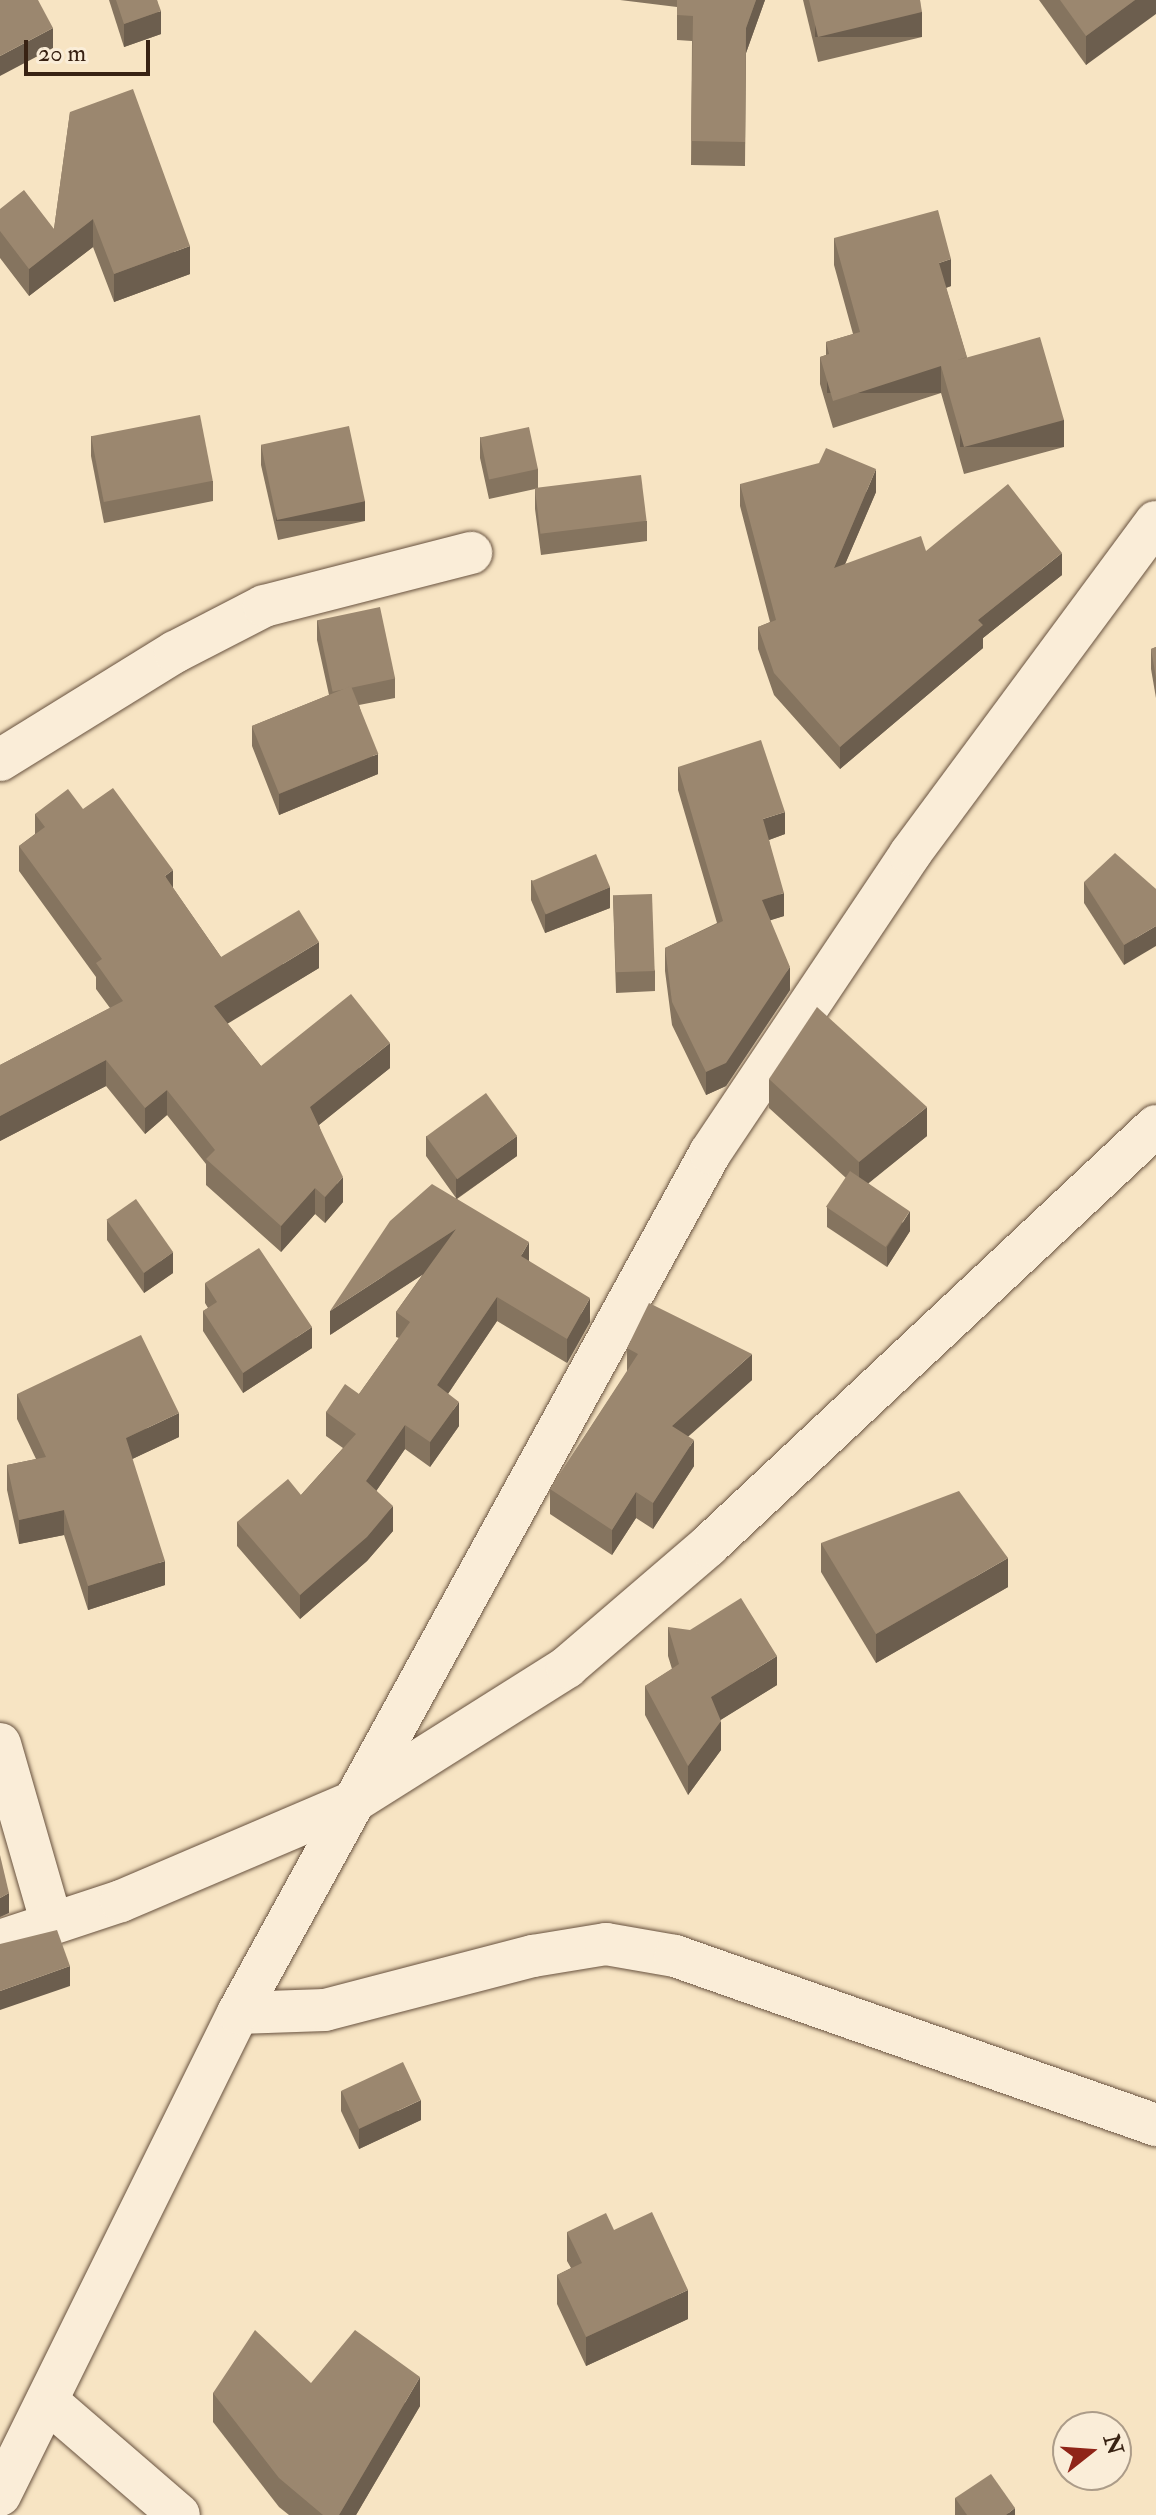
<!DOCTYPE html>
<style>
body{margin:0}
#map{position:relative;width:1156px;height:2515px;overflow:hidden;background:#f7e4c3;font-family:"IM FELL Double Pica",serif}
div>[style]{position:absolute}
.roads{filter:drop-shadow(0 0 2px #68523f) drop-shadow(0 0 2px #68523f)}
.minor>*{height:42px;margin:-21px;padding:0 21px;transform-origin:21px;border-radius:21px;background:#faedd8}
.wall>*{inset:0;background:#85745f}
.shaded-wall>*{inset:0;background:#6c5e4e;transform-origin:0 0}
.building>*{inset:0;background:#9b876f;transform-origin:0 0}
span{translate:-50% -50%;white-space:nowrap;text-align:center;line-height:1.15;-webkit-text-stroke:6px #faedd8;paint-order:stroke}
.north{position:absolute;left:1052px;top:2411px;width:80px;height:80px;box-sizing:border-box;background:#faedd8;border:2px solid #ac9c89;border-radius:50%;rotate:73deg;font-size:22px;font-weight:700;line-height:32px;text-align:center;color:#382213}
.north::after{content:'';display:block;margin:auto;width:28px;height:36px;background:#8f2418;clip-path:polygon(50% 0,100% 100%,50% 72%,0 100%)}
.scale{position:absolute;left:24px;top:40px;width:126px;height:36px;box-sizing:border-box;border:4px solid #382213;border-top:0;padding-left:10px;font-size:24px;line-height:28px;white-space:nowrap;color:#382213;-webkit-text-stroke:6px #faedd8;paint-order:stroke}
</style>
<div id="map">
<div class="roads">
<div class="minor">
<i style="left:0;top:760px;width:206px;rotate:-31.7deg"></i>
<i style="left:175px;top:652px;width:100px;rotate:-27.3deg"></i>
<i style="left:264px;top:606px;width:214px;rotate:-14.4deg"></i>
<i style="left:0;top:1744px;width:187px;rotate:73.9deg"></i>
<i style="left:0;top:1941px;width:127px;rotate:-18.3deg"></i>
<i style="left:121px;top:1901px;width:252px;rotate:-23.1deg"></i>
<i style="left:353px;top:1802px;width:253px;rotate:-32.2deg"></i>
<i style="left:567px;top:1667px;width:186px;rotate:-40.6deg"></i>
<i style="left:708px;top:1546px;width:614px;rotate:-43.15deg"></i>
<i style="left:238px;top:2013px;width:87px;rotate:-2deg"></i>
<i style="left:325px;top:2010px;width:215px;rotate:-14.6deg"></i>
<i style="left:533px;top:1956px;width:74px;rotate:-9.3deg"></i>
<i style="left:606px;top:1944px;width:70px;rotate:9.9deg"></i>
<i style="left:675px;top:1956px;width:510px;rotate:19.36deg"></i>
<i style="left:47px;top:2401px;width:174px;rotate:40.8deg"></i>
<i style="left:0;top:2495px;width:538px;rotate:-63.72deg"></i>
<i style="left:238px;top:2013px;width:981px;rotate:-61.24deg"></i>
<i style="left:710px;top:1153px;width:360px;rotate:-56.2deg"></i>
<i style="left:910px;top:854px;width:413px;rotate:-53.5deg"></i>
</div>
</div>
<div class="wall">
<i style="clip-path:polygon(109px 0,157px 0,161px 34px,124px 47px)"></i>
<i style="clip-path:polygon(620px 0,765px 0,746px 53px,745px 166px,691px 165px,692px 41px,677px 40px,677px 7px)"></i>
<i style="clip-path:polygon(803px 0,920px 0,922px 37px,818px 62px)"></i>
<i style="clip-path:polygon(1039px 0,1156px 0,1086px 65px)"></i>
<i style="clip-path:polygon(70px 112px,190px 274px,114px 302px,93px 247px,29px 296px,0 258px,0 209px,54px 229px)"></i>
<i style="clip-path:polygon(834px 238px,951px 286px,946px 288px,967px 358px,1064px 447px,964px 474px,941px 393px,833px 428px,820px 384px,820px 357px,826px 355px,826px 342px,853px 334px,834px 265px)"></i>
<i style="clip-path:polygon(91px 436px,213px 481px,213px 501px,104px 523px,91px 456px)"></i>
<i style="clip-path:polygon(480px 437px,538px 469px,538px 488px,647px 521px,647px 541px,541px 555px,535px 509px,535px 489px,489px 499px,480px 458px)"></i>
<i style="clip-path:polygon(261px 445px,365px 521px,278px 540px,261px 465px)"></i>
<i style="clip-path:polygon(740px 484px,876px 492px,845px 564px,926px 551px,1062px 575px,983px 638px,983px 648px,840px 769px,774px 695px,758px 649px,758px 627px,770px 622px,740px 506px)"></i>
<i style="clip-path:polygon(317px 620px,395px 678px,395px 698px,359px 705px,378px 774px,279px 815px,252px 746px,252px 726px,329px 695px,317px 640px)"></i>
<i style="clip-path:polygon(1156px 647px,1156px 698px,1151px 669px,1151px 649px)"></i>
<i style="clip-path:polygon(678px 767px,785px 834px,769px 840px,784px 916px,770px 920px,790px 990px,726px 1086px,706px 1095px,672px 1025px,665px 971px,665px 948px,717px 923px,678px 790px)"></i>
<i style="clip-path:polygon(83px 809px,173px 888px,221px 957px,319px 968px,227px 1023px,261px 1066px,390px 1068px,319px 1125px,343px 1202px,325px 1223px,315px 1214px,281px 1252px,206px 1185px,206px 1164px,167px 1115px,145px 1134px,106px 1086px,0 1141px,0 1065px,110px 1008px,96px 989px,96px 977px,19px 871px,19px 846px,35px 834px,35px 814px)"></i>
<i style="clip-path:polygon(531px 880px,610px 908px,545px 933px,531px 900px)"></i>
<i style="clip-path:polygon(1084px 882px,1156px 889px,1124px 965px,1084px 903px)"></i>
<i style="clip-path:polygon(613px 895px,655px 971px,655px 991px,616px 993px)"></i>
<i style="clip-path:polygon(769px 1079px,927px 1136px,868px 1183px,910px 1231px,887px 1267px,827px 1227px,827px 1207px,846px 1178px,769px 1108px)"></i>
<i style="clip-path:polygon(426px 1136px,517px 1156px,457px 1199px,529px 1261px,590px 1322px,567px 1363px,497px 1321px,448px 1394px,459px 1426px,430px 1467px,405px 1449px,376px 1491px,393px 1531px,367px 1561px,300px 1619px,237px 1546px,237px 1522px,301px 1495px,343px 1448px,326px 1436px,326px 1412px,359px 1394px,399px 1338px,396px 1337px,396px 1312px,423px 1274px,330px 1335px,456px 1198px,426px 1156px)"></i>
<i style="clip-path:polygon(107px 1220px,173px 1273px,144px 1293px,107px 1240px)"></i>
<i style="clip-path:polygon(205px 1283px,312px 1348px,243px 1393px,203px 1331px,203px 1311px,208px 1308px,205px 1303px)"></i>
<i style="clip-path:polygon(627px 1348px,752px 1380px,688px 1436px,694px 1466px,653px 1529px,636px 1518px,612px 1555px,550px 1514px,550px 1489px,627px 1372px)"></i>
<i style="clip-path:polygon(17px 1394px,179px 1437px,132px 1459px,165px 1585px,88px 1610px,64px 1535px,19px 1544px,7px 1490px,7px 1465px,36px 1459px,17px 1419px)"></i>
<i style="clip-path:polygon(821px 1543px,1008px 1587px,876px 1663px,821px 1572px)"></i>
<i style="clip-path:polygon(668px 1627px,777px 1685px,720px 1720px,721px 1750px,688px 1795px,645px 1715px,645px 1686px,672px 1669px,668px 1656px)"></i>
<i style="clip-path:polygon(341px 2091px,421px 2120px,359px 2149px,341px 2111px)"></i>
<i style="clip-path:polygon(614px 2230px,688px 2319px,586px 2366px,557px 2304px,557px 2275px,571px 2268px,567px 2261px,567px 2232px)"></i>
<i style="clip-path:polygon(311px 2383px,420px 2406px,356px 2515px,289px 2515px,279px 2507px,213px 2422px,213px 2393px)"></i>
<i style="clip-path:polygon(955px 2498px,1015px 2515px,955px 2515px)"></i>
</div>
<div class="shaded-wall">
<i style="clip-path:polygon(756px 0,765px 0,746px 53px,745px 166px,746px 28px)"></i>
<i style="clip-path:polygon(1135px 0,1156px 0,1156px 14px,1086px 65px,1086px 36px)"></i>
<i style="clip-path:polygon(161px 11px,161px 34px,124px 47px,124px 24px)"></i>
<i style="left:922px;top:12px;width:25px;height:107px;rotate:90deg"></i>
<i style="clip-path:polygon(53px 28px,53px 48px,0 76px,0 56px)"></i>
<i style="clip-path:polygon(93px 219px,93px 247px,29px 296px,29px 269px)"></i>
<i style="clip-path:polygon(190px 246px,190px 274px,114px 302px,114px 274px)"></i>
<i style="clip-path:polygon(951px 259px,951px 286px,939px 290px,939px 263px)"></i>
<i style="left:941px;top:366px;width:27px;height:114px;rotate:90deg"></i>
<i style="left:1064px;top:420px;width:27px;height:104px;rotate:90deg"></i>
<i style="clip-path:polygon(876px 469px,876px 492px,834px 590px,834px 568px)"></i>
<i style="left:365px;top:501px;width:20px;height:89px;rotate:90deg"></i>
<i style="clip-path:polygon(1062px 553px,1062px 575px,983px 638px,983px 648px,840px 769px,840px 747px,978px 620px)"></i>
<i style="clip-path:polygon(378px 754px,378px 774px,279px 815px,279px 794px)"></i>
<i style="clip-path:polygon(785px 812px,785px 834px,763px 842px,763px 819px)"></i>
<i style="clip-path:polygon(173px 870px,173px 896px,165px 876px)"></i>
<i style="clip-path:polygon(610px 887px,610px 908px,545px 933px,545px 913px)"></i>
<i style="clip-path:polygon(784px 893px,784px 916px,762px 923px,762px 900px)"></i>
<i style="clip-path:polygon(1156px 926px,1156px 946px,1124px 965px,1124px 945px)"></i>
<i style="clip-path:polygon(319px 942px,319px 968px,214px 1032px,214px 1006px)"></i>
<i style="clip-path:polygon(790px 967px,790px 990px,726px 1086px,706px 1095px,706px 1072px)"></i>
<i style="clip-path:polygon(390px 1043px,390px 1068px,310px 1132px,310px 1107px)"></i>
<i style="clip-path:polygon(106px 1060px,106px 1086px,0 1141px,0 1116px)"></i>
<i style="clip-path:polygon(167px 1090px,167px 1115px,145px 1134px,145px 1108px)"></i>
<i style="clip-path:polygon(927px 1107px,927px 1136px,859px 1191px,859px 1162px)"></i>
<i style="clip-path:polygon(517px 1136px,517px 1156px,456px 1199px,456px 1179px)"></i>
<i style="clip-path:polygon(343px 1177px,343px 1202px,325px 1223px,325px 1197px)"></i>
<i style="clip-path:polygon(315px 1188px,315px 1214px,281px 1252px,281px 1226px)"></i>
<i style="clip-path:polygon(910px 1211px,910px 1231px,887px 1267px,887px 1247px)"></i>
<i style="clip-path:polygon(456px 1229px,456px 1253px,330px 1335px,330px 1311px)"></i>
<i style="clip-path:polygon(529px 1242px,529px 1267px,521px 1256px)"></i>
<i style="clip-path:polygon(173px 1252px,173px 1273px,144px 1293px,144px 1273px)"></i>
<i style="clip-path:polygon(497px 1297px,497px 1321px,437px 1410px,437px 1385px)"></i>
<i style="clip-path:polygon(590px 1298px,590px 1322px,567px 1363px,567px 1339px)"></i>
<i style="clip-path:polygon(312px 1327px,312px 1348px,243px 1393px,243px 1373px)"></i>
<i style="clip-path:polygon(752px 1354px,752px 1380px,672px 1451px,672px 1426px)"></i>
<i style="clip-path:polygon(459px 1402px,459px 1426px,430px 1467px,430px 1442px)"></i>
<i style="clip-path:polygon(179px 1413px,179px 1437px,126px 1462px,126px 1438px)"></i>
<i style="clip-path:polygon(405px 1425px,405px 1449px,366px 1506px,366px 1481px)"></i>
<i style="clip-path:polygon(694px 1440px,694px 1466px,653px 1529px,653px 1503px)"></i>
<i style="clip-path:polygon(636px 1492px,636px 1518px,612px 1555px,612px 1530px)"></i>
<i style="clip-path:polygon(393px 1506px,393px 1531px,367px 1561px,300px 1619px,300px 1595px)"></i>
<i style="clip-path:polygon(64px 1510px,64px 1535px,19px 1544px,19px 1520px)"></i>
<i style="clip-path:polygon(1008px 1558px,1008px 1587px,876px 1663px,876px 1634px)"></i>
<i style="clip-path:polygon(165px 1561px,165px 1585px,88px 1610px,88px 1586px)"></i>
<i style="clip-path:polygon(777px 1656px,777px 1685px,711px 1726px,711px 1697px)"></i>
<i style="clip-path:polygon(721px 1721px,721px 1750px,688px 1795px,688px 1766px)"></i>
<i style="clip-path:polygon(9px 1893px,9px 1913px,0 1917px,0 1898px)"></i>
<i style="clip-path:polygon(70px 1966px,70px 1986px,0 2010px,0 1991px)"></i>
<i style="clip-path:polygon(421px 2100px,421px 2120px,359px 2149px,359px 2129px)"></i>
<i style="clip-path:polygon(688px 2290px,688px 2319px,586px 2366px,586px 2337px)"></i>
<i style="clip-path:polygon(420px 2377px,420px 2406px,356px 2515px,339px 2515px)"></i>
<i style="clip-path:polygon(1015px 2508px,1015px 2515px,1006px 2515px)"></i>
</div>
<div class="building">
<i style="clip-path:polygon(0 0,38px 0,53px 28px,0 56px)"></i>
<i style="clip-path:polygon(116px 0,157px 0,161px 11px,124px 24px)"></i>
<i style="clip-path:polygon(677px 0,756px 0,746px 28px,745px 142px,691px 141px,693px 16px,677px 15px)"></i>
<i style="clip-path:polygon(809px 0,920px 0,922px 12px,818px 37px)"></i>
<i style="clip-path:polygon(1060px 0,1135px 0,1086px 36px)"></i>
<i style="clip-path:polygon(133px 89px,190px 246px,114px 274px,93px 219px,29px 269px,0 231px,0 209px,24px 190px,54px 229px,70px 112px)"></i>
<i style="clip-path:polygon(938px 210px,951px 259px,939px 263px,967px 357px,958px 360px,1040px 337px,1064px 420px,964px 447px,941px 366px,833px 401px,820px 357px,829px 354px,826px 342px,860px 332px,834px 238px)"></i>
<i style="left:200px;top:415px;width:67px;height:111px;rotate:79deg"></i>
<i style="left:349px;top:426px;width:77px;height:90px;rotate:78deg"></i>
<i style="left:529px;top:427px;width:43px;height:50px;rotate:78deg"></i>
<i style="clip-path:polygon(826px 448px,876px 469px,834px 568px,921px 536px,926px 551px,1008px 484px,1062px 553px,978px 620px,983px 625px,840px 747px,774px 673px,758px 627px,776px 620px,740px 484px,819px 463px)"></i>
<i style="left:641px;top:475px;width:46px;height:107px;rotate:83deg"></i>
<i style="left:380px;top:607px;width:73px;height:64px;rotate:78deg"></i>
<i style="clip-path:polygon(1156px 647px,1156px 678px,1151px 649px)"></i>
<i style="left:351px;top:686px;width:73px;height:107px;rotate:68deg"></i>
<i style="clip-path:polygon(761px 740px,785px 812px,763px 819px,784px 893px,762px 900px,790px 967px,726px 1063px,706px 1072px,672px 1002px,665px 948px,723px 921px,678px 767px)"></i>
<i style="clip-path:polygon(113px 788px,173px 870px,165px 876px,221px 957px,299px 910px,319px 942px,214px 1006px,261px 1066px,351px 994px,390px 1043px,310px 1107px,343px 1177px,325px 1197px,315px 1188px,281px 1226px,206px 1159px,215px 1150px,167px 1090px,145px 1108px,106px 1060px,0 1116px,0 1065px,123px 1001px,96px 963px,102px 959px,19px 846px,45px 827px,35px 814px,68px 789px,83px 809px)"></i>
<i style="clip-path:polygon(1115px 853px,1156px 889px,1156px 926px,1124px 945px,1084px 882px)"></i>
<i style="left:596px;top:854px;width:36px;height:70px;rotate:67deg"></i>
<i style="left:652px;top:894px;width:77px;height:39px;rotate:88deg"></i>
<i style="clip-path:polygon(817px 1007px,927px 1107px,859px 1162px,769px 1079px)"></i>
<i style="left:486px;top:1093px;width:53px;height:74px;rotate:54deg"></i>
<i style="left:850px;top:1171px;width:72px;height:43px;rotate:34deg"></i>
<i style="clip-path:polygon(432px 1184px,529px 1242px,521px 1256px,590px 1298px,567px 1339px,497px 1297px,437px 1385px,459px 1402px,430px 1442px,405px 1425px,366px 1481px,393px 1506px,367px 1537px,300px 1595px,237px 1522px,288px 1479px,301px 1495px,356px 1434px,326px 1412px,345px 1384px,359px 1394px,410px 1322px,396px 1312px,456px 1229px,330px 1311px,390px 1221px)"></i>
<i style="left:136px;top:1199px;width:65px;height:36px;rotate:55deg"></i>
<i style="clip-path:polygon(259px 1248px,312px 1327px,243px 1373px,203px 1311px,217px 1302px,205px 1283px)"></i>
<i style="clip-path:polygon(649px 1303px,752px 1354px,672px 1426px,694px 1440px,653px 1503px,636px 1492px,612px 1530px,550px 1489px,638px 1354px,627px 1348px)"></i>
<i style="clip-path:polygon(141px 1335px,179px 1413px,126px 1438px,165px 1561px,88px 1586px,64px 1510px,19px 1520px,7px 1465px,46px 1457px,17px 1394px)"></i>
<i style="clip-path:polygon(959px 1491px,1008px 1558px,876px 1634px,821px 1543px)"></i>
<i style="clip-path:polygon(741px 1598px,777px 1656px,711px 1697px,721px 1721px,688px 1766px,645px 1686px,679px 1664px,668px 1627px,690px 1630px)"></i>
<i style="clip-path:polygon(0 1855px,9px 1893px,0 1898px)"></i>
<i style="clip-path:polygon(57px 1930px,70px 1966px,0 1991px,0 1944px)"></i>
<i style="left:403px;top:2062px;width:42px;height:68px;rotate:65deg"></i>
<i style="clip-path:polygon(652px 2212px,688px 2290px,586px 2337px,557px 2275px,582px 2263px,567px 2232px,606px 2213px,614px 2230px)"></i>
<i style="clip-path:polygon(255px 2330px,311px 2383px,355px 2330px,420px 2377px,339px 2515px,323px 2515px,279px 2478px,213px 2393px)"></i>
<i style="clip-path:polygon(991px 2474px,1015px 2508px,1006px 2515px,967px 2515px,955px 2498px)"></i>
</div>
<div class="north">N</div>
<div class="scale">20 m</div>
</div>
